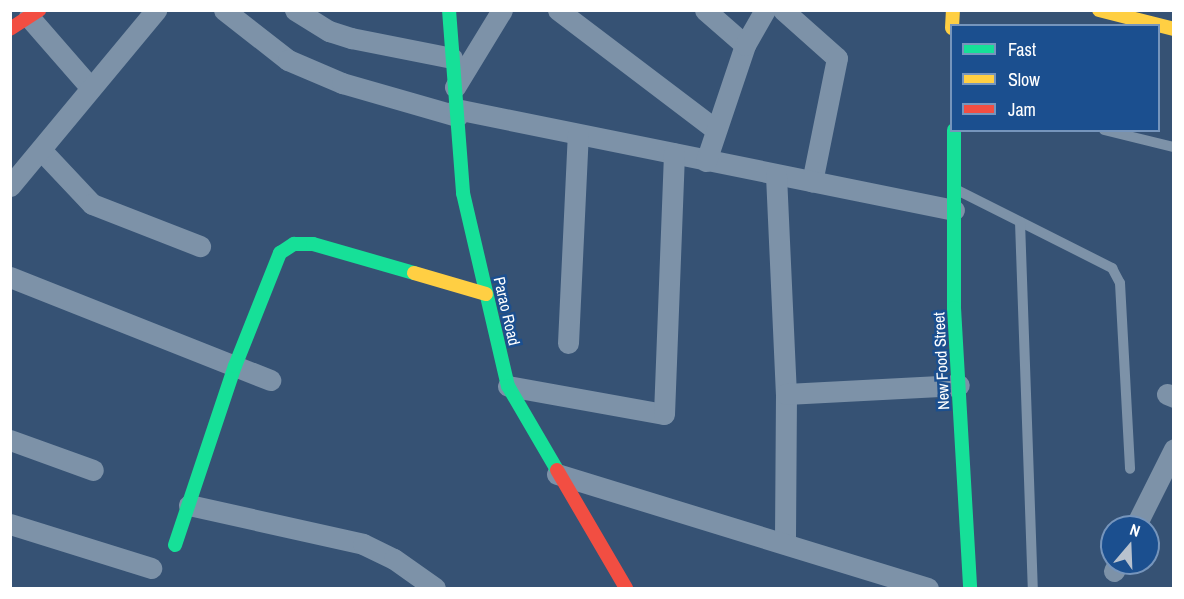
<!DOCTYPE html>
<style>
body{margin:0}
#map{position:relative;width:1184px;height:599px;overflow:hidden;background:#365274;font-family:"Archivo Narrow",sans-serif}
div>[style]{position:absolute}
.lane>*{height:10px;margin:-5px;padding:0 5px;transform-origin:5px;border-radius:5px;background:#7d92a8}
.street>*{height:21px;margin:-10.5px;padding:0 10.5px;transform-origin:10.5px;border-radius:10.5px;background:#7d92a8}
.fast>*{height:14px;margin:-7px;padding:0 7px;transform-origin:7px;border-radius:7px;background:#16e098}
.slow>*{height:14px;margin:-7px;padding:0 7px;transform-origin:7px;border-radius:7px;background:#ffcf43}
.jam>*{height:14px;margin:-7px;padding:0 7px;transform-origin:7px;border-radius:7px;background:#f24e42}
span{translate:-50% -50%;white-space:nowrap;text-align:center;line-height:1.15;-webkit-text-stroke:5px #1b4f8f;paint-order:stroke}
.street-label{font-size:16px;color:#fff}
.frame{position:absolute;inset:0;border:12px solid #fff;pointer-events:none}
.legend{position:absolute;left:950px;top:24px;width:210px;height:108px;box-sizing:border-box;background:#1b4f8f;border:2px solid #7695bc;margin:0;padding:8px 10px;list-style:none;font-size:18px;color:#fff}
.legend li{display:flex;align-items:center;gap:12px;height:30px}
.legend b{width:30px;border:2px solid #7695bc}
.north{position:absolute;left:1100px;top:515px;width:60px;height:60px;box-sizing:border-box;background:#1b4f8f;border:2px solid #7695bc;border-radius:50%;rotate:19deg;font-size:16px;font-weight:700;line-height:24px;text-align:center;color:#fff}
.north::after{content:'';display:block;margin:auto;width:21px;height:27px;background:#b9c2ce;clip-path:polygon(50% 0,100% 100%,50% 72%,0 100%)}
</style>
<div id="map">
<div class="lane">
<i style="left:1104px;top:130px;width:72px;rotate:13.7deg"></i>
<i style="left:957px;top:190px;width:174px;rotate:26.7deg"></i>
<i style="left:1112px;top:268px;width:17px;rotate:62deg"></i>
<i style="left:1120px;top:283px;width:186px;rotate:86.9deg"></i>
<i style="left:1020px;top:222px;width:366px;rotate:88deg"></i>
</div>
<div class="street">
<i style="left:224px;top:10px;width:81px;rotate:38deg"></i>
<i style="left:288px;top:60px;width:59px;rotate:23.1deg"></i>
<i style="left:342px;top:83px;width:120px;rotate:16deg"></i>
<i style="left:295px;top:10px;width:40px;rotate:32deg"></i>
<i style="left:329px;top:31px;width:23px;rotate:18deg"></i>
<i style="left:351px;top:38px;width:103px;rotate:11.2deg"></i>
<i style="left:558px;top:10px;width:198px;rotate:37.2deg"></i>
<i style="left:705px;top:10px;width:53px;rotate:41.2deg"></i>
<i style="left:783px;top:10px;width:72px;rotate:41.6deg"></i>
<i style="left:837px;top:58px;width:126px;rotate:101.4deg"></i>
<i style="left:29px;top:17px;width:94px;rotate:48.9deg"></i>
<i style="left:455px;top:87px;width:90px;rotate:-58.6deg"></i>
<i style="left:456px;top:109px;width:508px;rotate:11.46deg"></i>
<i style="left:42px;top:151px;width:73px;rotate:46.7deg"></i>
<i style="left:92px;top:204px;width:116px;rotate:21.3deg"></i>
<i style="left:706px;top:161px;width:122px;rotate:-71.4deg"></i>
<i style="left:745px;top:45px;width:40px;rotate:-60.3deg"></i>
<i style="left:776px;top:175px;width:219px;rotate:87.4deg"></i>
<i style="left:786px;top:394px;width:148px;rotate:90.4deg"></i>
<i style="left:10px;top:186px;width:229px;rotate:-50.3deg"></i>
<i style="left:10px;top:277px;width:280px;rotate:21.6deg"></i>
<i style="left:568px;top:343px;width:209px;rotate:-87.3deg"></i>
<i style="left:508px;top:386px;width:158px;rotate:10.2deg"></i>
<i style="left:664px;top:414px;width:261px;rotate:-87.8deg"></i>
<i style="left:786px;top:394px;width:173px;rotate:-3deg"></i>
<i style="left:1167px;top:394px;width:8px;rotate:23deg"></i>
<i style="left:10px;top:440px;width:88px;rotate:19.9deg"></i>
<i style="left:557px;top:474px;width:388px;rotate:17.1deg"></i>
<i style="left:189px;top:505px;width:178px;rotate:12.6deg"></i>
<i style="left:363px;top:544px;width:34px;rotate:26deg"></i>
<i style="left:394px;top:559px;width:50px;rotate:35.3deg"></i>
<i style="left:10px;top:524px;width:148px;rotate:17.3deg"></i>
<i style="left:1135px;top:527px;width:87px;rotate:-63.4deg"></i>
<i style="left:1114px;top:571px;width:9px;rotate:-63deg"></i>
</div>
<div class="fast">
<i style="left:449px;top:10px;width:184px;rotate:85.6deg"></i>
<i style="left:463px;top:193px;width:198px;rotate:76.9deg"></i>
<i style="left:508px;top:386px;width:97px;rotate:59.7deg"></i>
<i style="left:954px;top:130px;width:178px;rotate:90deg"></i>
<i style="left:954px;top:308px;width:280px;rotate:86.7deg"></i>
<i style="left:175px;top:545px;width:189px;rotate:-71.5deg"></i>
<i style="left:235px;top:366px;width:122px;rotate:-68.3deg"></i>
<i style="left:280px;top:253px;width:17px;rotate:-33deg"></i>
<i style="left:294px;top:244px;width:19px"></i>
<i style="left:313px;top:244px;width:105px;rotate:16deg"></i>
</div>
<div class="slow">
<i style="left:1099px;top:10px;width:77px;rotate:14.2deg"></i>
<i style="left:952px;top:28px;width:18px;rotate:-87deg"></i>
<i style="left:414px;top:273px;width:75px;rotate:16.3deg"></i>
</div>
<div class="jam">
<i style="left:10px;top:29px;width:35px;rotate:-33deg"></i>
<i style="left:557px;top:470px;width:137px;rotate:59.7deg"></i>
</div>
<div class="street-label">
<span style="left:507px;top:311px;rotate:77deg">Parao Road</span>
<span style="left:941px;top:361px;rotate:-93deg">New Food Street</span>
</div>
<div class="frame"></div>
<ul class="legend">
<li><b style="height:8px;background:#16e098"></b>Fast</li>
<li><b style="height:8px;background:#ffcf43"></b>Slow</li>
<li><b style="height:8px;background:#f24e42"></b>Jam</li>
</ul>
<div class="north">N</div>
</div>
